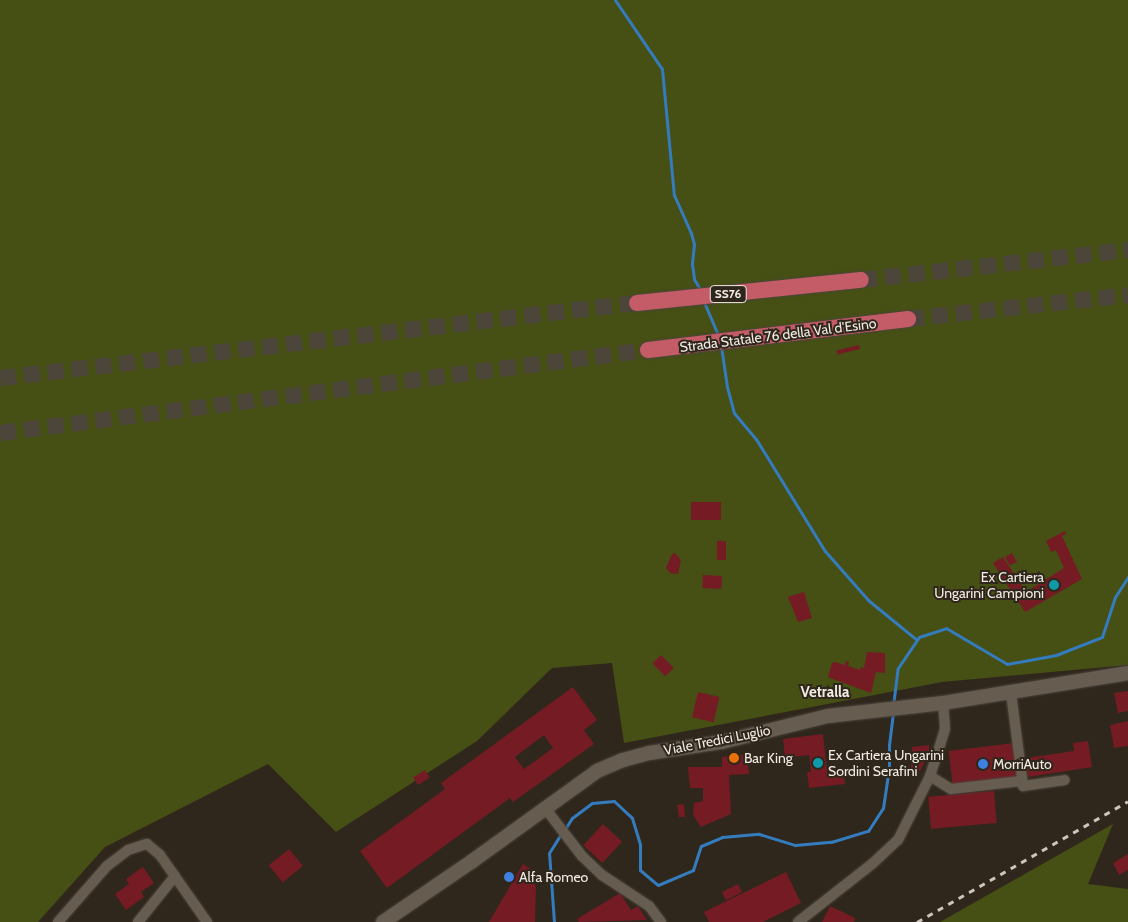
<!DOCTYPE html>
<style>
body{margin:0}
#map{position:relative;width:1128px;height:922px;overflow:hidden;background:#2f271c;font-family:Cabin,sans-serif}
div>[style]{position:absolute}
.green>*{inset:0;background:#464f14}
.stream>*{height:3px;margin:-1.5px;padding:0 1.5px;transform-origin:1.5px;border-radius:1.5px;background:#347cbd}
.building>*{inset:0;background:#751b24;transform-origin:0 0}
.trunk-tunnel>*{height:16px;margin-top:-8px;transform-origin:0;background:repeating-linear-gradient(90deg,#4c453a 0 16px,transparent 0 24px)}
.roads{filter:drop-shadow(0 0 1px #4c453c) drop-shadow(0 0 1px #4c453c)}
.minor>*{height:10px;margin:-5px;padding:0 5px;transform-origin:5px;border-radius:5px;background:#665d50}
.secondary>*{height:14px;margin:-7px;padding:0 7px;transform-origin:7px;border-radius:7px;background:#665d50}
.trunk>*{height:16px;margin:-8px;padding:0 8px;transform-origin:8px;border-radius:8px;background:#c35c67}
.rail>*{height:3px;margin-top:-1.5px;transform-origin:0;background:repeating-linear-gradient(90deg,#ccc6be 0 6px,transparent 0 12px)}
.dots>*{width:14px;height:14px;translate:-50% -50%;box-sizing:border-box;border:2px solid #2f271c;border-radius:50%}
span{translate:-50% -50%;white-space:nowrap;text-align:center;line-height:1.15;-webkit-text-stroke:4px #2f271c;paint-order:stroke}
.shield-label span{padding:1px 4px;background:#2f271c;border:1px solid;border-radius:4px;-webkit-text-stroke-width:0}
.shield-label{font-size:12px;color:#f2ece5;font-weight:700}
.street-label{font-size:14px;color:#f2ece5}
.poi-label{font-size:14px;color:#f2ece5}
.right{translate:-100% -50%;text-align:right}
.left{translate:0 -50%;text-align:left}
.neighbourhood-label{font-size:15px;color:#f2ece5;font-weight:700}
</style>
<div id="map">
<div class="green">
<i style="clip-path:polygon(0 0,1128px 0,1128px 665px,942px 682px,624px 743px,612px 663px,552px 668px,477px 741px,336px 832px,268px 764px,105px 847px,38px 922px,0 922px)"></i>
<i style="clip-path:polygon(1113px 824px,1088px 884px,1128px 889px,1128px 922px,940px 922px)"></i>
</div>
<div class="stream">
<i style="left:615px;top:0;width:83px;rotate:55.7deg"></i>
<i style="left:662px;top:69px;width:127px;rotate:84.6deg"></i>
<i style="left:674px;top:195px;width:42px;rotate:65.9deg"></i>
<i style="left:691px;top:233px;width:11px;rotate:75deg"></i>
<i style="left:694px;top:244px;width:20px;rotate:96deg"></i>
<i style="left:692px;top:264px;width:15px;rotate:82deg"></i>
<i style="left:694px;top:279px;width:14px;rotate:60deg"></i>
<i style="left:704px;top:302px;width:38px;rotate:67deg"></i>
<i style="left:721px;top:346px;width:41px;rotate:81.7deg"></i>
<i style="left:727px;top:387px;width:27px;rotate:75deg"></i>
<i style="left:734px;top:413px;width:34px;rotate:50deg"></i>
<i style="left:756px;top:439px;width:132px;rotate:58.4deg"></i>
<i style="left:825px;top:551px;width:65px;rotate:48.7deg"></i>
<i style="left:868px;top:600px;width:63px;rotate:39.2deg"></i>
<i style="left:893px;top:706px;width:38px;rotate:-83deg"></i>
<i style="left:898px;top:668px;width:37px;rotate:-56deg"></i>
<i style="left:919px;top:637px;width:28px;rotate:-18deg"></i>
<i style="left:946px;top:628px;width:71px;rotate:30.5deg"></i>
<i style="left:1007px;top:664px;width:50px;rotate:-10.4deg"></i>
<i style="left:1056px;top:655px;width:49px;rotate:-21.4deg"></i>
<i style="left:1102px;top:637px;width:42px;rotate:-72deg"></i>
<i style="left:1115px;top:597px;width:24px;rotate:-57deg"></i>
<i style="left:565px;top:829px;width:13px;rotate:-58deg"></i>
<i style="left:572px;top:818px;width:25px;rotate:-37deg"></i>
<i style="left:592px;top:803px;width:22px;rotate:-5deg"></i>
<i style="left:614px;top:801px;width:25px;rotate:43deg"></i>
<i style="left:632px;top:818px;width:28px;rotate:73deg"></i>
<i style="left:640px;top:845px;width:25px;rotate:90deg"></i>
<i style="left:640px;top:870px;width:23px;rotate:40deg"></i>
<i style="left:658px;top:885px;width:38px;rotate:-23deg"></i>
<i style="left:693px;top:870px;width:25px;rotate:-72deg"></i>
<i style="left:701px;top:846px;width:23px;rotate:-23deg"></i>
<i style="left:722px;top:837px;width:37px;rotate:-5deg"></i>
<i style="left:759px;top:834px;width:38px;rotate:17deg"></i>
<i style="left:795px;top:845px;width:36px;rotate:-5deg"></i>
<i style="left:831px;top:842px;width:39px;rotate:-17deg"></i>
<i style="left:868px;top:831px;width:27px;rotate:-57deg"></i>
<i style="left:883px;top:808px;width:40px;rotate:-81.5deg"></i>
<i style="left:889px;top:768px;width:23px;rotate:-90deg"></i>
<i style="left:889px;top:745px;width:33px;rotate:-83deg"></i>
<i style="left:554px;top:922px;width:69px;rotate:-94.1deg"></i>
<i style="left:549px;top:853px;width:22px;rotate:-58deg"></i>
</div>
<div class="building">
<i style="left:859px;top:345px;width:4px;height:23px;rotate:76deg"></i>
<i style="left:691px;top:502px;width:30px;height:18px"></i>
<i style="clip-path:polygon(1065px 531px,1066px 534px,1062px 536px,1082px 579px,1025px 612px,993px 563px,1003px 557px,1026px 592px,1064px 568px,1056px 550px,1051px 552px,1046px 541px)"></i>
<i style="left:717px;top:541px;width:9px;height:19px"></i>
<i style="clip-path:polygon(675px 553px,681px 560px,678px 574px,670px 573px,666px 568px,672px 554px)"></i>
<i style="left:1012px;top:553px;width:10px;height:8px;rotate:61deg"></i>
<i style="left:703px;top:575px;width:19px;height:13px;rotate:3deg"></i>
<i style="clip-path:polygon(804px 592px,812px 618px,798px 622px,788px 597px)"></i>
<i style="clip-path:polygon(867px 652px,885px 653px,885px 673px,876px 672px,871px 693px,828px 677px,832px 663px,835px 662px,845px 665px,846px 661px,849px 662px,848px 666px,860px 670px,861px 667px,864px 668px)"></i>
<i style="left:661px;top:655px;width:18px;height:12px;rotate:45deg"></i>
<i style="clip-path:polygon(evenodd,573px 687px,597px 720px,584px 730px,594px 744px,513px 802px,510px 798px,387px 888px,360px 851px,445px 789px,441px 783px,573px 687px,544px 735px,553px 748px,524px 769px,515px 757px,544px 735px)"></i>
<i style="clip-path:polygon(1128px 691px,1128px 711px,1118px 713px,1114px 693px)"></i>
<i style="left:698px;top:692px;width:22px;height:26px;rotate:13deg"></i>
<i style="clip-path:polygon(1128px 721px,1128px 746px,1114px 748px,1110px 725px)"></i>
<i style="clip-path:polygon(823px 734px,827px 769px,843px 768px,845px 784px,809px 788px,807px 772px,811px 772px,809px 755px,785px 758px,783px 739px)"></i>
<i style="clip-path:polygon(1088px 741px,1092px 767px,1028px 777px,1026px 758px,1074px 751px,1073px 743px)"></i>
<i style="left:1014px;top:743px;width:34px;height:66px;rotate:83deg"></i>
<i style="clip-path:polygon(929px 745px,929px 753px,920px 771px,911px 770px,912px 747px)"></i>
<i style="clip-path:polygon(747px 754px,749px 774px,729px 775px,731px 814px,701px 827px,693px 815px,694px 803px,703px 801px,703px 788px,690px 788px,688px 767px,722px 767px,722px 757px)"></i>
<i style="left:425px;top:770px;width:9px;height:14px;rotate:58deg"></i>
<i style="left:994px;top:791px;width:32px;height:66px;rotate:85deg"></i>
<i style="clip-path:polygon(684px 804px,685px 817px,679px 817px,677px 805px)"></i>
<i style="left:603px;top:824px;width:26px;height:29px;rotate:43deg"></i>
<i style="left:289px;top:849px;width:22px;height:26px;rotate:51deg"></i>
<i style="clip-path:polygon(1128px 854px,1128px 870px,1119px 875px,1113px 863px)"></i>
<i style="clip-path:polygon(523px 864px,531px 869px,536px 888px,535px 922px,489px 922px)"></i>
<i style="clip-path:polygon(143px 867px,154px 883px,141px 892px,144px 897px,126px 910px,115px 894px,129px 884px,126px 879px)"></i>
<i style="clip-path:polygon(786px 872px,801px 903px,763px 922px,709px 922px,704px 912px)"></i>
<i style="left:738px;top:884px;width:9px;height:18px;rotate:63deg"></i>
<i style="clip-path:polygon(620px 893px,631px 910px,638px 906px,647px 920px,579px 922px,577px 919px)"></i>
<i style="clip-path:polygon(830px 906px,855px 918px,854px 922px,822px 922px)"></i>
</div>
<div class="trunk-tunnel">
<i style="left:861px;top:280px;width:269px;rotate:-6.4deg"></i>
<i style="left:908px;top:319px;width:221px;rotate:-6.2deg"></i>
<i style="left:0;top:378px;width:641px;rotate:-6.72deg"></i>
<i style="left:0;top:433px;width:653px;rotate:-7.3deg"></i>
</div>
<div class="roads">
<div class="minor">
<i style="left:1011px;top:693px;width:94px;rotate:82.6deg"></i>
<i style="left:1023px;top:786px;width:42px;rotate:-8.1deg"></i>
<i style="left:930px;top:776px;width:25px;rotate:32deg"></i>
<i style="left:951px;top:789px;width:71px;rotate:-6.4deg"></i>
<i style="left:545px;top:808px;width:61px;rotate:52.4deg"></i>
<i style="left:582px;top:856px;width:28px;rotate:44deg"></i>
<i style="left:602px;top:875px;width:56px;rotate:33.4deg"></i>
<i style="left:649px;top:906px;width:20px;rotate:53deg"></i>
<i style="left:58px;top:922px;width:74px;rotate:-48.8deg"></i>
<i style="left:107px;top:866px;width:26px;rotate:-37deg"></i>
<i style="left:128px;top:850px;width:20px;rotate:-18deg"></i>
<i style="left:147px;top:844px;width:17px;rotate:40deg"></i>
<i style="left:160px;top:855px;width:82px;rotate:55deg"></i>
<i style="left:138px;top:922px;width:59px;rotate:-51.2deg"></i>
<i style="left:798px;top:922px;width:94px;rotate:-38.1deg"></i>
<i style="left:872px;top:864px;width:35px;rotate:-43deg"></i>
<i style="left:898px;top:840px;width:72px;rotate:-63.4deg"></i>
<i style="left:930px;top:776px;width:22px;rotate:-72deg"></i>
<i style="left:937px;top:755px;width:27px;rotate:-73deg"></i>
<i style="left:945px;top:729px;width:26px;rotate:-94deg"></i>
</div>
<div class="secondary">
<i style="left:383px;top:922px;width:107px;rotate:-34.3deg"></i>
<i style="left:471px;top:862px;width:155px;rotate:-35.8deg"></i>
<i style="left:597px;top:771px;width:28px;rotate:-23deg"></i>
<i style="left:623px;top:760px;width:27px;rotate:-15deg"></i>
<i style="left:649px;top:753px;width:74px;rotate:-8.6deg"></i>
<i style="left:722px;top:742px;width:109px;rotate:-13.8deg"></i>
<i style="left:828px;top:716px;width:116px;rotate:-6.4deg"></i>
<i style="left:943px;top:703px;width:187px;rotate:-9.2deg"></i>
</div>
<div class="trunk">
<i style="left:637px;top:303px;width:225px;rotate:-5.9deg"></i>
<i style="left:648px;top:350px;width:262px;rotate:-6.8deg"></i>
</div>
</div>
<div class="rail">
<i style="left:917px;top:922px;width:243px;rotate:-29.8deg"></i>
</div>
<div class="dots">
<i style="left:1054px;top:585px;background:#0f9aa8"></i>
<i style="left:734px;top:758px;background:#e8710a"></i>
<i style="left:818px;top:763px;background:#0f9aa8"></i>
<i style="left:983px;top:764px;background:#3f7fe0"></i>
<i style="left:509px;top:877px;background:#3f7fe0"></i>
</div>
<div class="shield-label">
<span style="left:728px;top:294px">SS76</span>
</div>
<div class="street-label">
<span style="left:778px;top:335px;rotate:-7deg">Strada Statale 76 della Val d'Esino</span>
<span style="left:717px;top:740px;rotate:-11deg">Viale Tredici Luglio</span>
</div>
<div class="poi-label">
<span class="right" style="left:1044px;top:585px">Ex Cartiera<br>Ungarini Campioni</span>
<span class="left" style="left:828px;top:763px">Ex Cartiera Ungarini<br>Sordini Serafini</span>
<span class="left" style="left:744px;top:758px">Bar King</span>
<span class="left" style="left:993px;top:764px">MorriAuto</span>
<span class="left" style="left:519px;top:877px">Alfa Romeo</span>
</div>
<div class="neighbourhood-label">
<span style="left:825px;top:693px">Vetralla</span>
</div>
</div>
